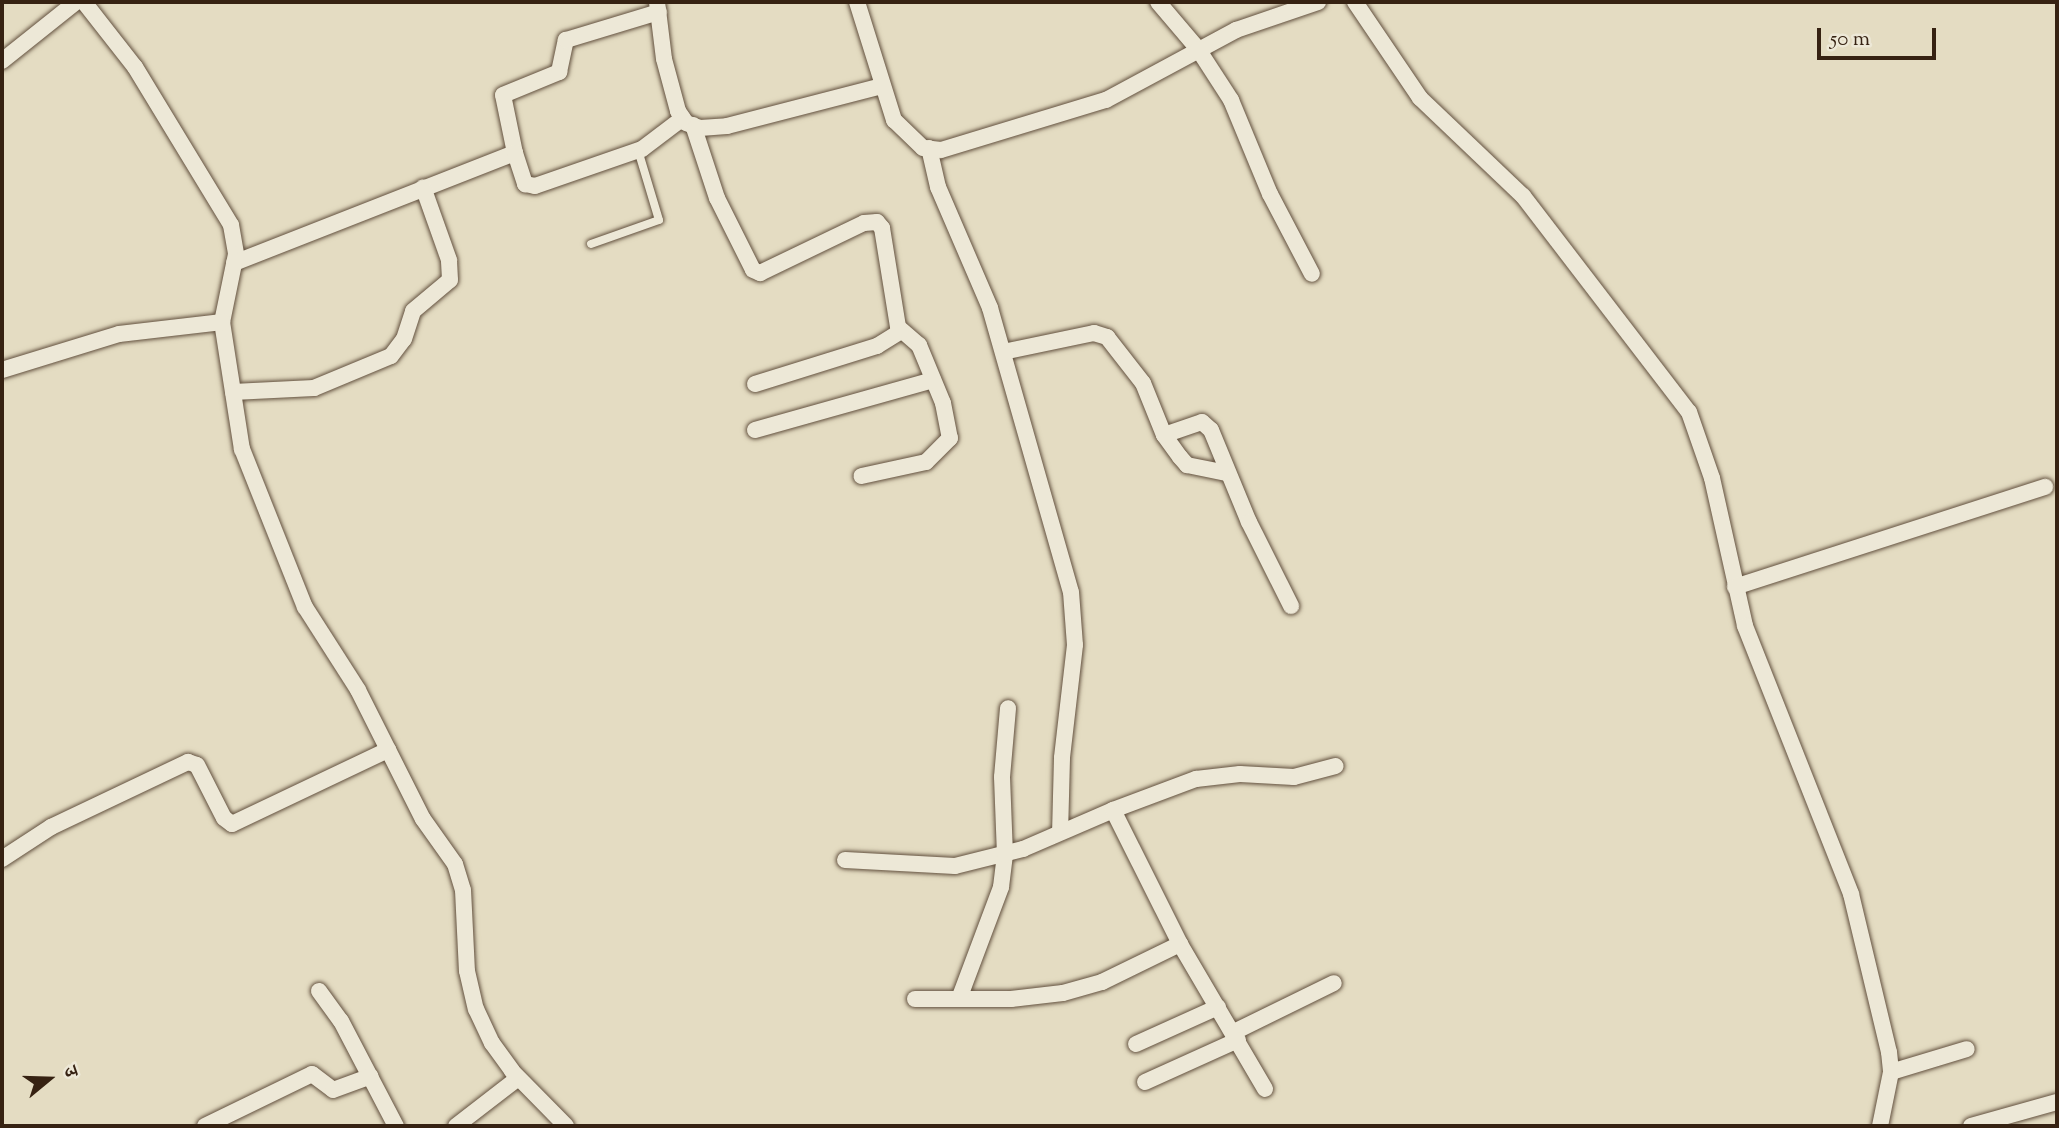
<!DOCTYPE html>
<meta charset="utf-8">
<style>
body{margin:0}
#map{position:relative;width:2059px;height:1128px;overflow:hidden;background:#e4dcc2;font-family:"Sorts Mill Goudy","Noto Serif Devanagari",serif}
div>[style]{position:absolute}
.roads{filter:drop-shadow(0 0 2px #62503e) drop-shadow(0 0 2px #62503e)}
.lane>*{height:8px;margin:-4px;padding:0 4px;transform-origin:4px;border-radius:4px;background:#ede8d7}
.street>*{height:16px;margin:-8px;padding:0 8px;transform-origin:8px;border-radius:8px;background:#ede8d7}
span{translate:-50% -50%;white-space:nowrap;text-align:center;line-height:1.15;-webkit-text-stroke:7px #ede8d7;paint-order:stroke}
.frame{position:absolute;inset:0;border:4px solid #362212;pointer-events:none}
.north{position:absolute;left:14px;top:1044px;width:70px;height:70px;-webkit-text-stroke:5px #ede8d7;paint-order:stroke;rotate:71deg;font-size:19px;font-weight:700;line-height:28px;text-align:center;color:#362212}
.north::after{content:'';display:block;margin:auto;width:24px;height:32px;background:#362212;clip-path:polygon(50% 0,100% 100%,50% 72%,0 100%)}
.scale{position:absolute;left:1817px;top:28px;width:119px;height:32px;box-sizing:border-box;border:4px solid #362212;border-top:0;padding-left:9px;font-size:21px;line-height:24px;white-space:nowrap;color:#362212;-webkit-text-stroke:5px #ede8d7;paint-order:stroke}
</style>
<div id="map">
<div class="roads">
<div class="lane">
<i style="left:591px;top:244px;width:72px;rotate:-19.4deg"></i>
<i style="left:659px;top:220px;width:73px;rotate:-106.7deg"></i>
</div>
<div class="street">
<i style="left:84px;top:2px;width:83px;rotate:51.9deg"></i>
<i style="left:135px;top:67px;width:185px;rotate:58.7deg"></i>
<i style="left:231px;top:225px;width:29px;rotate:80deg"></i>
<i style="left:236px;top:254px;width:69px;rotate:101.6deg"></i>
<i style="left:222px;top:322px;width:129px;rotate:81.1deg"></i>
<i style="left:242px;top:449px;width:170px;rotate:68.3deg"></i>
<i style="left:305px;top:607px;width:98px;rotate:57.4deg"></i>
<i style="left:358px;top:690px;width:144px;rotate:63.3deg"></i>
<i style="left:423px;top:819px;width:55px;rotate:54.6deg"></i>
<i style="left:455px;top:864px;width:27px;rotate:73deg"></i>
<i style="left:463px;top:890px;width:81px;rotate:87.2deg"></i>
<i style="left:467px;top:971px;width:39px;rotate:77deg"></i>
<i style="left:476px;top:1009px;width:38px;rotate:65deg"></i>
<i style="left:492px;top:1043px;width:34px;rotate:54deg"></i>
<i style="left:512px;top:1071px;width:77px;rotate:45.5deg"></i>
<i style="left:657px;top:2px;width:57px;rotate:83deg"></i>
<i style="left:664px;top:59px;width:54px;rotate:74.9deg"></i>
<i style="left:678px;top:111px;width:14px;rotate:56deg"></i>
<i style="left:686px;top:123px;width:15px;rotate:20deg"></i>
<i style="left:700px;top:128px;width:27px;rotate:-4deg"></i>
<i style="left:727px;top:126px;width:160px;rotate:-14.5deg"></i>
<i style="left:857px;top:2px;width:124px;rotate:72.6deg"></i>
<i style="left:894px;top:120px;width:40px;rotate:44deg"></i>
<i style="left:923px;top:148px;width:18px;rotate:6deg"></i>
<i style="left:941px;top:150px;width:172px;rotate:-16.9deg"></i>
<i style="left:1106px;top:100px;width:148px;rotate:-28.3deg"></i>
<i style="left:1236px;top:30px;width:87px;rotate:-18.9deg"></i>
<i style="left:1158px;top:2px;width:62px;rotate:49.6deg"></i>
<i style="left:1198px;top:49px;width:61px;rotate:57.1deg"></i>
<i style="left:1231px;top:100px;width:102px;rotate:67.5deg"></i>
<i style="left:1270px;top:194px;width:90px;rotate:62.3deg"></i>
<i style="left:1355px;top:2px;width:116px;rotate:55.9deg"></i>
<i style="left:1420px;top:98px;width:142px;rotate:43.6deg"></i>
<i style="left:1523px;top:196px;width:272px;rotate:52.5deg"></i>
<i style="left:1689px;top:412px;width:70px;rotate:70.8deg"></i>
<i style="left:1712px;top:478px;width:152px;rotate:77.4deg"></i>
<i style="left:1745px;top:626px;width:288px;rotate:68.4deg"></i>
<i style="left:1851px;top:894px;width:163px;rotate:76.5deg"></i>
<i style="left:1889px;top:1052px;width:20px;rotate:84deg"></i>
<i style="left:1891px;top:1072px;width:55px;rotate:101.5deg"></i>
<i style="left:2px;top:61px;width:95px;rotate:-38.6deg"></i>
<i style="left:693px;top:125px;width:77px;rotate:71.8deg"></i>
<i style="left:717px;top:198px;width:80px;rotate:63.4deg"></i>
<i style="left:753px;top:270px;width:8px;rotate:23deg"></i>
<i style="left:760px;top:273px;width:115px;rotate:-25.7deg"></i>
<i style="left:864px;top:223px;width:13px;rotate:-4deg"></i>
<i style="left:877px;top:222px;width:8px;rotate:50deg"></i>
<i style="left:882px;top:228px;width:100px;rotate:80.8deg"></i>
<i style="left:898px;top:327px;width:28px;rotate:41deg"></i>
<i style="left:919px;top:345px;width:63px;rotate:67.5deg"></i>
<i style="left:943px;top:403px;width:36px;rotate:79deg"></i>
<i style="left:950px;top:438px;width:34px;rotate:135deg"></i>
<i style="left:926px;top:462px;width:66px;rotate:167.8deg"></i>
<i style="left:929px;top:148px;width:40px;rotate:77deg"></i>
<i style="left:938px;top:187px;width:132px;rotate:66.7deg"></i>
<i style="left:990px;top:308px;width:295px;rotate:74.1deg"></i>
<i style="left:1071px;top:592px;width:53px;rotate:85.7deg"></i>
<i style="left:1075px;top:645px;width:114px;rotate:96.6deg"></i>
<i style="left:1062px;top:758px;width:74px;rotate:91.5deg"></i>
<i style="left:515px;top:153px;width:59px;rotate:-101.7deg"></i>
<i style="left:503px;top:95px;width:61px;rotate:-22.3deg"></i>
<i style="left:559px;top:72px;width:33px;rotate:-78deg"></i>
<i style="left:566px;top:40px;width:97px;rotate:-16.8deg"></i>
<i style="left:234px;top:263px;width:302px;rotate:-21.4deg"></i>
<i style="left:515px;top:153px;width:33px;rotate:72deg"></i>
<i style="left:525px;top:184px;width:10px;rotate:11deg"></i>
<i style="left:535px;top:186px;width:113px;rotate:-19.1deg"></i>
<i style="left:642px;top:149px;width:51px;rotate:-37.1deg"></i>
<i style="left:1003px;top:352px;width:93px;rotate:-11.8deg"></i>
<i style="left:1094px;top:333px;width:14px;rotate:17deg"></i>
<i style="left:1107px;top:337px;width:58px;rotate:52deg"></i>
<i style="left:1143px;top:383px;width:56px;rotate:68deg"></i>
<i style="left:1164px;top:435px;width:27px;rotate:54deg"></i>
<i style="left:1180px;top:457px;width:11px;rotate:49deg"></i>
<i style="left:1187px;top:465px;width:41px;rotate:11.3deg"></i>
<i style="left:2px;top:370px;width:122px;rotate:-17.1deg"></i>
<i style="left:119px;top:334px;width:104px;rotate:-6.6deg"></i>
<i style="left:755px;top:384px;width:128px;rotate:-17.3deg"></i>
<i style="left:877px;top:346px;width:28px;rotate:-32deg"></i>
<i style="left:233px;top:392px;width:81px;rotate:-2.8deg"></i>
<i style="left:314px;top:388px;width:83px;rotate:-22.6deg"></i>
<i style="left:391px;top:356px;width:21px;rotate:-53deg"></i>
<i style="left:404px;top:339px;width:29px;rotate:-72deg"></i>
<i style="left:413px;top:311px;width:48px;rotate:-40deg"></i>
<i style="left:450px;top:280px;width:20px;rotate:-93deg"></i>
<i style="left:449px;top:260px;width:77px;rotate:-109.6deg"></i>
<i style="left:755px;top:430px;width:185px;rotate:-15.7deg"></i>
<i style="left:1164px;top:435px;width:40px;rotate:-18.9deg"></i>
<i style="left:1202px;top:422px;width:12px;rotate:42deg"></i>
<i style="left:1211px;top:430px;width:100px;rotate:67.6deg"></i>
<i style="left:1249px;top:522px;width:94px;rotate:63.4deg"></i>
<i style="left:1735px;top:587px;width:326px;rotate:-17.9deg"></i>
<i style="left:1113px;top:810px;width:89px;rotate:-20.5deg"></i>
<i style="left:1196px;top:779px;width:44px;rotate:-6.5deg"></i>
<i style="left:1240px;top:774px;width:54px;rotate:3.2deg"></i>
<i style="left:1294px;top:777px;width:43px;rotate:-14.7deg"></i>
<i style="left:2px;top:859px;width:59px;rotate:-33.1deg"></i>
<i style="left:51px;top:827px;width:152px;rotate:-25.4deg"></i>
<i style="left:188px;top:762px;width:9px;rotate:18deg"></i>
<i style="left:197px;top:765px;width:59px;rotate:63deg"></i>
<i style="left:224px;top:818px;width:10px;rotate:37deg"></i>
<i style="left:232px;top:824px;width:173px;rotate:-25.4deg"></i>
<i style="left:845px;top:860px;width:110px;rotate:3.1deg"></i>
<i style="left:955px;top:866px;width:70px;rotate:-14deg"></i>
<i style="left:1023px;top:849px;width:98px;rotate:-23.4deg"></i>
<i style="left:1113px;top:810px;width:150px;rotate:63.4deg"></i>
<i style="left:1180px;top:944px;width:168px;rotate:59.6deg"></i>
<i style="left:319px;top:991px;width:37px;rotate:54deg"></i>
<i style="left:341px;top:1021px;width:119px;rotate:62.4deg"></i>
<i style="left:915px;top:999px;width:96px"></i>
<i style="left:1011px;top:999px;width:52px;rotate:-6.6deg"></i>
<i style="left:1063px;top:993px;width:41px;rotate:-15.8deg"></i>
<i style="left:1102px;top:982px;width:87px;rotate:-26deg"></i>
<i style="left:959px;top:999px;width:120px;rotate:-69.4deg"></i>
<i style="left:1001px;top:887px;width:32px;rotate:-83deg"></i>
<i style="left:1005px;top:855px;width:78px;rotate:-92.2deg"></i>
<i style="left:1002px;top:777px;width:69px;rotate:-85deg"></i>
<i style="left:1234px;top:1032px;width:111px;rotate:-26.1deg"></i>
<i style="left:1136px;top:1044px;width:90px;rotate:-24.3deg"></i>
<i style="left:1891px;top:1072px;width:79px;rotate:-16.8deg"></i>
<i style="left:1145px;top:1082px;width:102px;rotate:-24.3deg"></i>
<i style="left:205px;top:1126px;width:119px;rotate:-25.9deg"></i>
<i style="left:312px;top:1074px;width:26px;rotate:37deg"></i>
<i style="left:333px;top:1090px;width:40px;rotate:-20.2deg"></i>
<i style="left:456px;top:1126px;width:78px;rotate:-37.7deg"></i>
<i style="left:1971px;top:1126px;width:89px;rotate:-15.6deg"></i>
</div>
</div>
<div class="frame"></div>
<div class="north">उ</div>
<div class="scale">50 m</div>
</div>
